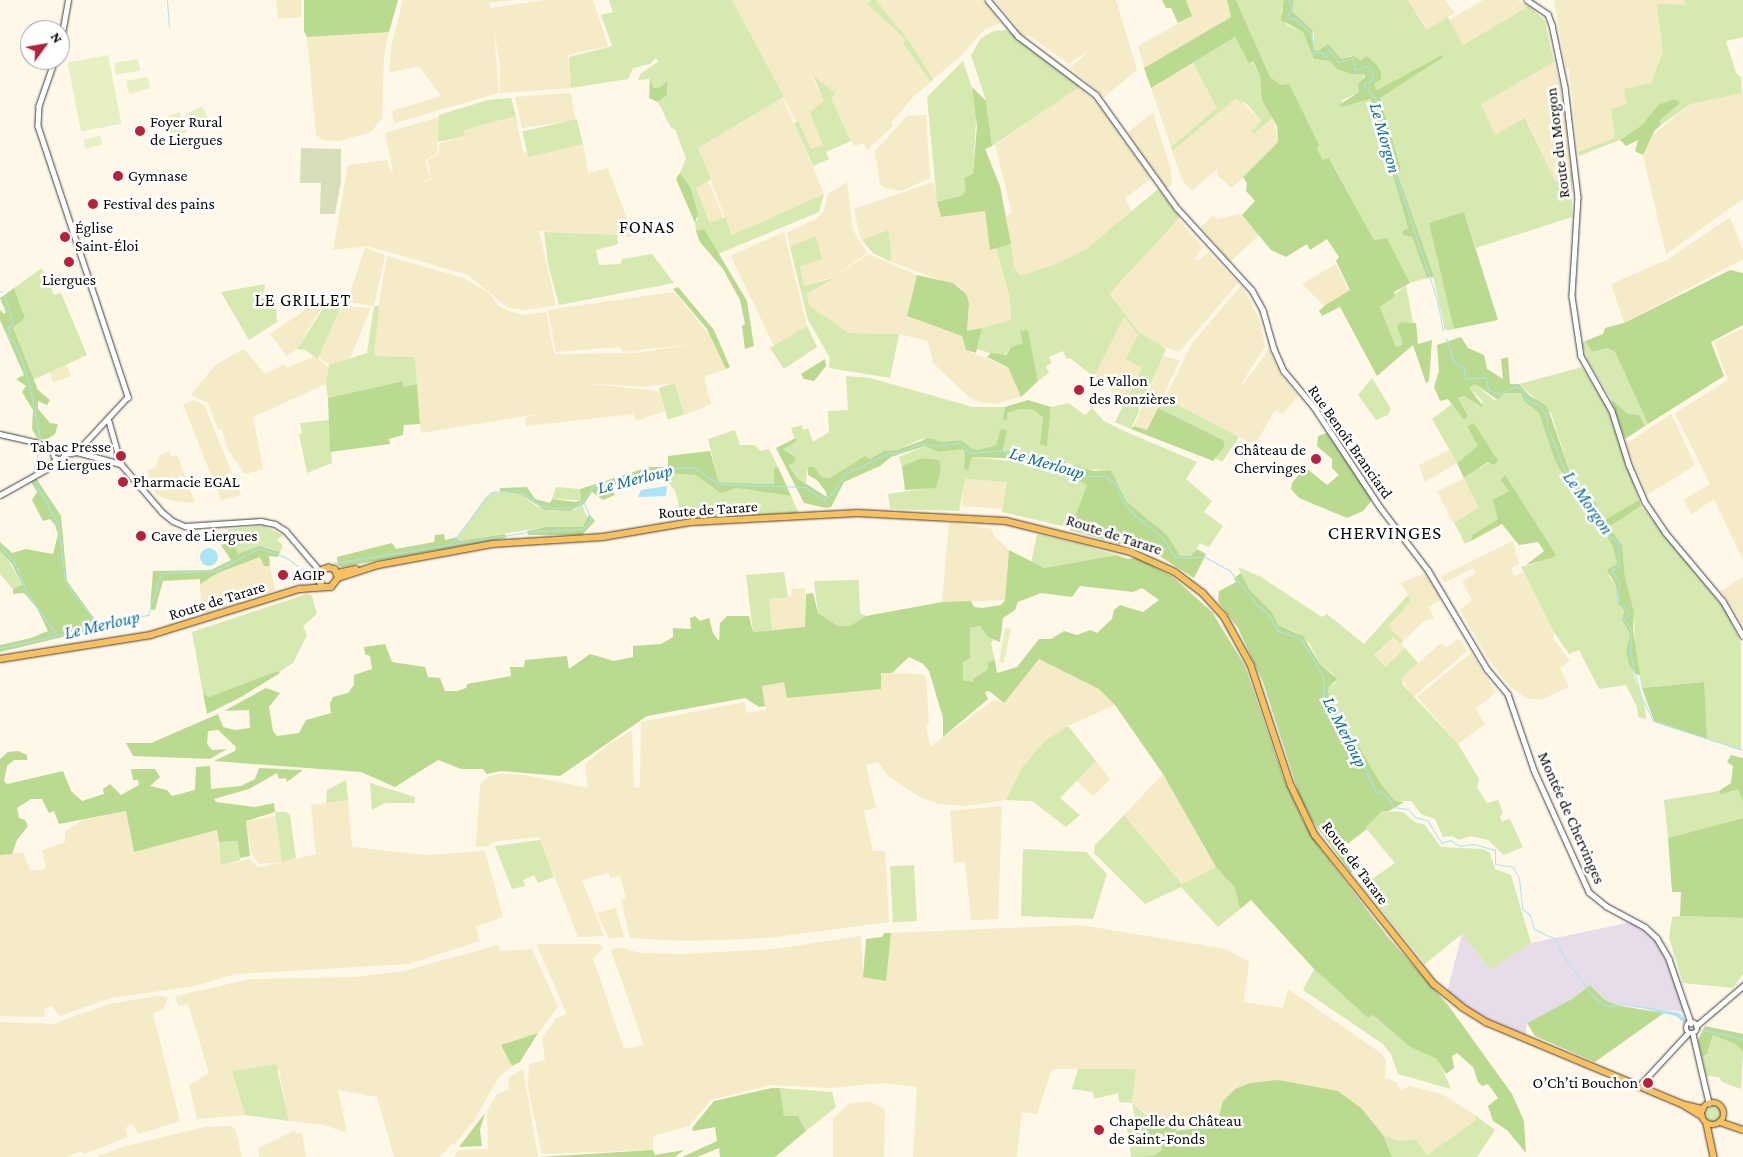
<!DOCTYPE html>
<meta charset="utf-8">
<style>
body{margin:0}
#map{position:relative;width:1743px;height:1157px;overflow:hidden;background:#fff7e7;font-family:"Crimson Pro",serif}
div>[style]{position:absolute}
.industrial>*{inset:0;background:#e7ddea}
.farmland>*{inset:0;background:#f5ebc7;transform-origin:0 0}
.green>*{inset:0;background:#d5e9b1;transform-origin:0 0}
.round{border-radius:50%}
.forest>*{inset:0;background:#bada90}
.cemetery>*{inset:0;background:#d7dfba}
.pitch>*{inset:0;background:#e6f0c3;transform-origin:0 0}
.water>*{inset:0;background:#abe4f7}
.stream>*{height:1px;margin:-0.5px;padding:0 0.5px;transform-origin:0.5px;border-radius:0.5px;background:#abe4f7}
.roads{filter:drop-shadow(0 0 1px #3d3d3d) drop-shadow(0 0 1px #3d3d3d)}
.minor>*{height:4.5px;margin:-2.25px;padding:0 2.25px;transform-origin:2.25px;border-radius:2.25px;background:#fff}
.minor>.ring{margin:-2.25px;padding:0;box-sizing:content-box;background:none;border:4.5px solid #fff;border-radius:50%}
.major>*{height:5.5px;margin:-2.75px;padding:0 2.75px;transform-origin:2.75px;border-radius:2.75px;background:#fcc15a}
.major>.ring{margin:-2.75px;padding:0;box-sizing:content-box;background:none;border:5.5px solid #fcc15a;border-radius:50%}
.dots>*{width:14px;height:14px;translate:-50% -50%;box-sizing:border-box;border:2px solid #fff;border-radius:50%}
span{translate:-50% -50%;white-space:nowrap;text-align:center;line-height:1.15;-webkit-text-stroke:5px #fff;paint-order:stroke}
.poi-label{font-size:16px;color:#0a0a0a}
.left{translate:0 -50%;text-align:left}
.right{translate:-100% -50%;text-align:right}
.street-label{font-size:16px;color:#0a0a0a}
.water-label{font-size:18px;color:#12709d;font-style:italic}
.neighbourhood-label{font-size:18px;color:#0a0a0a;letter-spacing:1px}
.quarter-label{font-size:19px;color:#0a0a0a;letter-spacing:1px}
.north{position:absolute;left:20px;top:20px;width:50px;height:50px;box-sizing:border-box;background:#fff;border:1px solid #9d9d9d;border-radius:50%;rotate:58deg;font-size:14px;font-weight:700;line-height:20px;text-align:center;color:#0a0a0a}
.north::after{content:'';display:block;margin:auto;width:18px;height:22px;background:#bb203a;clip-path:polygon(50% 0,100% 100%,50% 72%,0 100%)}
</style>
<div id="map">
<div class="industrial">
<i style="clip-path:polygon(1632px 922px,1656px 940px,1666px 956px,1684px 1012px,1620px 1006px,1605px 1000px,1590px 985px,1572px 999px,1527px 1023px,1525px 1039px,1486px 1022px,1446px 996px,1462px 934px,1491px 970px,1531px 943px)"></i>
</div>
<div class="farmland">
<i style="clip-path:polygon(276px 0,301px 0,301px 17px,278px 19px)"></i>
<i style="clip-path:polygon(403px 0,514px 0,490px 3px,490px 8px,545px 0,593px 0,608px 46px,568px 55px,571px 88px,500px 93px,500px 64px,494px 31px,499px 93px,394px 123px,392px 111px,441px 96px,419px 66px,389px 73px,391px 48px)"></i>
<i style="clip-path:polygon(732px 0,871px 0,867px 4px,906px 40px,904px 43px,931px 82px,914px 96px,891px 123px,893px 126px,867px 150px,864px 143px,854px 146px,831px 98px,812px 77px,824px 101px,810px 114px,824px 145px,811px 149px)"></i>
<i style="clip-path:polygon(876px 0,985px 0,1000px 23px,984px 30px,960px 57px,933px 79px,909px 41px)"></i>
<i style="clip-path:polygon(995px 0,1116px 0,1137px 70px,1104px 97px,1070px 68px,1092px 48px,1069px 64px,1028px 35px,1025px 37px,1016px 30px,1018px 28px)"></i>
<i style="clip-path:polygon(1186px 0,1227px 0,1231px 17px,1144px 68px,1138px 46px,1192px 16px)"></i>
<i style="clip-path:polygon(1408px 0,1445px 0,1455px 13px,1428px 30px)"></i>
<i style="clip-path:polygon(1483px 0,1517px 0,1529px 6px,1463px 45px,1449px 20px)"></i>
<i style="clip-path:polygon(1554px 0,1684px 0,1685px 5px,1651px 83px,1625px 89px,1627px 104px,1616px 138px,1578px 152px,1569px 69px,1566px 69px)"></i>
<i style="clip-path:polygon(348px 32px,389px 32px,384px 55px,382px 118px,371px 132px,339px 141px,323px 140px,316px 135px,307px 37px)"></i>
<i style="clip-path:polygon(1192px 61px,1217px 108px,1171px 147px,1151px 88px)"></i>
<i style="clip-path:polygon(1554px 62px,1561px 87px,1572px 173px,1555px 181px,1526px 118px,1495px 135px,1480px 103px)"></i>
<i style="clip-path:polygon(1080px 86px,1100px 106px,1151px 179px,1125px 198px,1132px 212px,1088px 248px,1058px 263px,1021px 276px,1014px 267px,1006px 216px,1012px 213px,995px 145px)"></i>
<i style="clip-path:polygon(571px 93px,575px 120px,522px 128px,515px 97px)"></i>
<i style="clip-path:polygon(1743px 93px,1743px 199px,1666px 254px,1643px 155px,1653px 135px,1691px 104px)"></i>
<i style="clip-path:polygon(783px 98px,824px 194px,732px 235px,698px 148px)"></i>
<i style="clip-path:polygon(1238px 98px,1261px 121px,1251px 131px,1254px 134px,1273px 117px,1278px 142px,1232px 188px,1217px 175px,1217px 169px,1192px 191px,1182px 180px,1172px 151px,1224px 106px)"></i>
<i style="clip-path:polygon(1153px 113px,1171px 170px,1172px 185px,1166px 188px,1128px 132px)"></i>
<i style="clip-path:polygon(926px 115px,930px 178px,901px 191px,885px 188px,880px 184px,875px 151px,907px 116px)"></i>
<i style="clip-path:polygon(516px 116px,523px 153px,583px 144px,588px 173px,608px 168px,633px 235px,631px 237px,539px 231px,556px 305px,526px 310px,508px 308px,468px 275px,368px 246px,333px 250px,348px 165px,387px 160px,391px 172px,393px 171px,385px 133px,439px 117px,437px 154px,425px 160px,430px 179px,416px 185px,431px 180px,428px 160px,438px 155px,440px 143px,464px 136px,464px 130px)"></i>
<i style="left:708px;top:180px;width:41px;height:14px;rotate:68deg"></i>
<i style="clip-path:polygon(847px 182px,853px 230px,867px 253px,833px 277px,804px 286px,800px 266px,816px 237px,790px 247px,787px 233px,817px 218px,824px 211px,828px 194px)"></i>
<i style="clip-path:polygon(930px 183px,934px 183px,941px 217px,985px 211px,990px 250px,996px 248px,1010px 298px,1011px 320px,967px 332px,969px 303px,960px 287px,891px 262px,887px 230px,862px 240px,860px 237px,854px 209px)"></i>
<i style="clip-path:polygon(1240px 214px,1259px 235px,1230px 262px,1201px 227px,1213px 215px,1217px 219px)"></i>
<i style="clip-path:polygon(1730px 217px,1743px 250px,1743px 259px,1624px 323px,1611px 284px,1667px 260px)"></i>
<i style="clip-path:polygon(1178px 219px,1203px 247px,1195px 258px,1199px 261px,1208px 252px,1238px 283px,1179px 352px,1153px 343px,1139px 332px,1108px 294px)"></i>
<i style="clip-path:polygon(784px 232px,807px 326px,774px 346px,732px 259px,732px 255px)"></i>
<i style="clip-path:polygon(365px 248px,385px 255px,374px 306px,347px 302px)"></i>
<i style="clip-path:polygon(869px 254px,917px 275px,907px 316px,962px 336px,966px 350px,1008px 367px,1021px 397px,995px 404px,980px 402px,969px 397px,933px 363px,928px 341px,899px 334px,848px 333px,809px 305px,807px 294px)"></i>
<i style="clip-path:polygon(387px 256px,464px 278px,490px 294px,498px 306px,507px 310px,522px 315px,546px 312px,554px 354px,636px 353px,694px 344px,622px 352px,620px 347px,556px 352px,548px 310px,674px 292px,714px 340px,726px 369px,704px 377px,711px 404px,684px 415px,675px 383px,645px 387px,581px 383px,659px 391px,665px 411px,636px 421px,633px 414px,526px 426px,525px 418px,538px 414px,421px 433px,415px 357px,374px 356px,373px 337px)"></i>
<i style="clip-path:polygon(1336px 264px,1349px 291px,1324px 306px,1302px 284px)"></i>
<i style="clip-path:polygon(1242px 285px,1260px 321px,1265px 347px,1241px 384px,1243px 385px,1269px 349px,1280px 374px,1298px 396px,1283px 414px,1275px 410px,1255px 445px,1165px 398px,1192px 343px)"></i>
<i style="clip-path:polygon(317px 302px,322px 307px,297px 349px,287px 356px,270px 334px)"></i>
<i style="clip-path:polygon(341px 306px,371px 308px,350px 358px,329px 365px,319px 357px)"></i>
<i style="clip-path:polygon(1124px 317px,1138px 335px,1142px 368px,1128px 401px,1110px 391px,1111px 387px,1094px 377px)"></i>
<i style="clip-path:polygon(1743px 328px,1743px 560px,1714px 499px,1692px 514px,1683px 500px,1710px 484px,1675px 413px,1728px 380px,1714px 342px)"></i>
<i style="clip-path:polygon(244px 349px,265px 374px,285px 364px,287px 368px,315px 356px,328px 367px,328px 379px,326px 384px,253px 417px,263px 469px,245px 474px,228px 450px,222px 429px,218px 429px,208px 403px,191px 395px,215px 365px)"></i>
<i style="clip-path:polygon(1163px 356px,1180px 360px,1147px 430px,1134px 426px)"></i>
<i style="left:67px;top:365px;width:12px;height:19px;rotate:70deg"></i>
<i style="clip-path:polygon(194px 400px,204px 405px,241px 495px,221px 500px,183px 404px)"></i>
<i style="clip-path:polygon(1671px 414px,1695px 465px,1647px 495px,1626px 444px)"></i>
<i style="clip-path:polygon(1449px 450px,1457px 463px,1425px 482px,1419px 465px)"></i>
<i style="clip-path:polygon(169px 451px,171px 457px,177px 455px,195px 503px,173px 501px,156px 495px,147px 471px,156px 467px,159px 456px)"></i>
<i style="left:1464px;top:478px;width:34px;height:30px;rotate:63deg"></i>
<i style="left:964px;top:479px;width:43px;height:27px;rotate:4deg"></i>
<i style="clip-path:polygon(949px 522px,992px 529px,994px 536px,1009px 550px,1005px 600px,942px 602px)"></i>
<i style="clip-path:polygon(1513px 541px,1519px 564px,1511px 568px,1514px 576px,1523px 572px,1554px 632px,1553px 638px,1570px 661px,1560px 668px,1569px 687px,1540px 700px,1526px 698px,1508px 685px,1486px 655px,1460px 610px,1472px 600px,1462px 581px,1476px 573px,1473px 568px,1444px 583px,1441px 576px)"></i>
<i style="clip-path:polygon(261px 557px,264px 566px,270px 566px,275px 591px,202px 615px,200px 584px,218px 573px)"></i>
<i style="clip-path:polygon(1427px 573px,1441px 600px,1428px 607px,1434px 618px,1424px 621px,1403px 641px,1388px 626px,1412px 600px,1400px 583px)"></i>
<i style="clip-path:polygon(1743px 577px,1743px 623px,1742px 624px,1721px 591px)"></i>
<i style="clip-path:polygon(805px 588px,805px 627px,772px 630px,769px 599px,791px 596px,792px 589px)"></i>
<i style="left:1395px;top:637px;width:15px;height:28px;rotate:48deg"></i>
<i style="clip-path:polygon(1459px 638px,1467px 651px,1413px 697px,1401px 678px,1441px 643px,1446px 648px)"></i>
<i style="clip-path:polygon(1471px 653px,1496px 692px,1476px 709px,1485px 724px,1458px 744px,1417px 697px)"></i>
<i style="clip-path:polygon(1039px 659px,1099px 689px,1115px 705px,1068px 726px,1045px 741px,1023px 766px,1006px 800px,966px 806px,938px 804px,918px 796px,888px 776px,878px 762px,866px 765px,876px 808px,864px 811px,873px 851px,885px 851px,889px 922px,768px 938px,683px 941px,630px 938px,621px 900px,626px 898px,620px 876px,610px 878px,609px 873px,582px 880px,604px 936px,578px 937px,539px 837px,496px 841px,488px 846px,476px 847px,480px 784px,488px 777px,498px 774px,525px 775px,588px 788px,585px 764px,609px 744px,632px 730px,634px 788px,640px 787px,641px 722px,745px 702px,747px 713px,766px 710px,762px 685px,785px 682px,788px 698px,880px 689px,881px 673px,922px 674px,926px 677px,929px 723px,926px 725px,930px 747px,994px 700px,1004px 703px)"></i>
<i style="clip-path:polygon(1096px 761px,1110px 779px,1093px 797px,1077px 781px)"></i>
<i style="clip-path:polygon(1163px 774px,1216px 867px,1182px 884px,1124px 815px)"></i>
<i style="clip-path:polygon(348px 800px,352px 847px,426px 855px,485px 851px,503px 917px,476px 926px,480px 941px,408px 964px,235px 974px,195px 986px,111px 998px,60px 1016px,52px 1006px,44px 1009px,45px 1017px,0 1016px,0 855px,23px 852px,30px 871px,46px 869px,42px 850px,65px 842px,65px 831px,83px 820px,126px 811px,134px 852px,217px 830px,221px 865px,250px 859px,257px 867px,266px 866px,316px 854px,311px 805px)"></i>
<i style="clip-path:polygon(1002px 806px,998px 919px,971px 920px,965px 862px,954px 863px,950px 811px)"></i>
<i style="clip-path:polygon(276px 816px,282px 862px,259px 864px,251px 853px,246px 821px)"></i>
<i style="clip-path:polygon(616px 908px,624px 937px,609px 939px,597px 913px)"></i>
<i style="clip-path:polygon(1080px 925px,1226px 949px,1249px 962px,1244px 1002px,1283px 1008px,1288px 989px,1382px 1054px,1386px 1060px,1385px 1078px,1397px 1082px,1400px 1091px,1409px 1086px,1442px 1094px,1475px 1115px,1476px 1120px,1427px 1155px,1416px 1139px,1399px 1141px,1383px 1135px,1362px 1109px,1223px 1101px,1217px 1123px,1177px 1131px,1172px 1123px,1163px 1125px,1132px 1103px,1136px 1069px,1052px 1069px,1037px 1114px,1022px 1112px,1017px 1157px,913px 1157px,917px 1087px,882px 1083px,831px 1088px,771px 1085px,711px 1100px,689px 1126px,653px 1136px,653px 1150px,542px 1154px,528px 1087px,529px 1064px,545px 1060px,542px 1039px,556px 1018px,567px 1014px,536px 944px,600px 944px,603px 948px,593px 959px,624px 1049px,644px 1045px,611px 950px,619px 947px,640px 953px,684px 954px,774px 949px,861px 936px,863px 977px,885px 980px,891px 933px)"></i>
<i style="clip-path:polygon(498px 945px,500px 951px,532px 949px,558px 1007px,538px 1033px,501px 1045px,512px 1066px,498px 1078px,475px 1119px,454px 1145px,452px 1143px,440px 1157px,394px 1157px,377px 1097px,338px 1090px,347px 1133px,324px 1125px,289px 1121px,279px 1070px,232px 1071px,245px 1115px,197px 1119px,189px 1085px,209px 1073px,188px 1004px,178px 1006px,175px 996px,251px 979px,356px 977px,404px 971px)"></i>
<i style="clip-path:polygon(158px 996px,168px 997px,163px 1010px,153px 1013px,180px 1121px,138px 1134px,133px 1124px,125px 1128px,128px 1137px,84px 1154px,81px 1151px,67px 1157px,0 1157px,0 1022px,53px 1024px,109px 1004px)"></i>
<i style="clip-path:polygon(523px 1069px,538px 1157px,454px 1157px,459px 1150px,488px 1149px,487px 1111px,497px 1094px,509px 1089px,508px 1078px)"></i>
<i style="clip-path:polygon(869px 1101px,885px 1109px,884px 1157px,833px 1157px,833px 1118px,849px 1104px)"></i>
<i style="clip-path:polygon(229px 1126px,235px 1128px,242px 1157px,96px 1157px,122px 1147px,205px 1127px)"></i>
<i style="clip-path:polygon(295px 1130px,296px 1134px,302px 1133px,306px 1157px,259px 1157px,259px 1148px)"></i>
</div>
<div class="green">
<i style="clip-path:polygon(609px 0,732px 0,784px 97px,698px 148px,711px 179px,696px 188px,710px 223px,725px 217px,732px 235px,824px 194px,819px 212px,718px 254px,704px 229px,696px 231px,695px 223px,698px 219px,680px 173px,686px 158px,675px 129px,671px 128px,658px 102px,667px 95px,661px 87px,652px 88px,650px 79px,638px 80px,641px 73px,658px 62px,656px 58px,650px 64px,633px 68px,628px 79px,571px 88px,569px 57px,612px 46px,601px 15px,613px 12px)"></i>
<i style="clip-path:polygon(871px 0,876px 0,909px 41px,933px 79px,931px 82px,903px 43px,906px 40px,867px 4px)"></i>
<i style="clip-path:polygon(1236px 0,1284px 0,1285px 5px,1281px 11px,1287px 25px,1303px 32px,1314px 59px,1330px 61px,1337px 69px,1351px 74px,1364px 74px,1360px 92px,1342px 100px,1342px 107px,1370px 99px,1373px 104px,1408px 228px,1403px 231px,1412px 237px,1427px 278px,1410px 283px,1387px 238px,1374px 240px,1330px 159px,1323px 160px,1281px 85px,1270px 77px)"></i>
<i style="clip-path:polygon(1293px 0,1408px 0,1427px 30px,1448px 17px,1463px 45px,1529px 6px,1545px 21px,1554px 62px,1481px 104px,1495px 135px,1525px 118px,1555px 181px,1572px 173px,1572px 217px,1476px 248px,1464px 212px,1453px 330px,1445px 330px,1433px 277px,1397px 171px,1401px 169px,1380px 98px,1442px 55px,1377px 90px,1361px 61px,1351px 56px,1341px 60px,1314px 49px,1314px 34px,1293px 12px)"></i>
<i style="clip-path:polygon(1684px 0,1743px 0,1743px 37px,1726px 41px,1736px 73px,1741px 77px,1742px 93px,1691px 104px,1661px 125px,1658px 105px,1642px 125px,1620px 140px,1579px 156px,1578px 152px,1615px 138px,1611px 109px,1627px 104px,1624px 89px,1651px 83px,1663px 52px,1657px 4px,1685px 5px)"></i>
<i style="clip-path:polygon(1007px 30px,1081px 86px,992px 146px,986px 101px,971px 55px,981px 38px,994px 31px)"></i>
<i style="clip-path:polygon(1235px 37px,1249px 62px,1252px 61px,1260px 76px,1263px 100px,1273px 117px,1254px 134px,1251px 131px,1261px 121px,1247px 104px,1235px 99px,1172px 151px,1171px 147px,1217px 108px,1192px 61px)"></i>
<i style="clip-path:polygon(963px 61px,977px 103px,973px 174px,963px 195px,937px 202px,927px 97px)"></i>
<i style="clip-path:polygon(813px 75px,835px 93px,831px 98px,851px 141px,826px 152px,829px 159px,813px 166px,794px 123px,798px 121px,811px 149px,823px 145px,810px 113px,824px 101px)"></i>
<i style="clip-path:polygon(511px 98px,516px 116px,464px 130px,464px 136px,438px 142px,439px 115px,488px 100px)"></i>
<i style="left:577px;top:119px;width:26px;height:56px;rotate:77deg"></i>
<i style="clip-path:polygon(1158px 189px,1180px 217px,1109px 294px,1139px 332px,1166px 349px,1131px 429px,1115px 422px,1142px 368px,1126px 359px,1138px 335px,1124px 317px,1094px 377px,1070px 358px,1067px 359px,1063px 351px,1049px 357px,1052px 363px,1046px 366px,1049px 373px,1038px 381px,1028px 330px,1024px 343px,1011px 347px,1003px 357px,977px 349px,982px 328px,1011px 320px,1010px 298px,996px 248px,1011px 244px,1014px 267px,1021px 276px,1058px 263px,1088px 248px)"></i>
<i style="clip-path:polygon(888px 230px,891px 252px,891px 262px,873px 253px,862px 240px)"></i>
<i style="clip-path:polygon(544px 232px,617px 235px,618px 244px,596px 250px,599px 265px,621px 264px,622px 259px,652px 254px,674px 283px,559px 305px,548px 264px)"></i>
<i style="clip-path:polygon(816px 236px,822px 259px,800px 266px,804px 286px,834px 278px,807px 294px,809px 305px,848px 333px,899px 334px,890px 378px,829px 368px,830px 358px,808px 320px,790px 247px)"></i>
<i style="clip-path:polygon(42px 268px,54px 295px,61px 293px,87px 355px,33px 380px,13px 328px,25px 318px,14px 288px)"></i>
<i style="clip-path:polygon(265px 284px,263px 298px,275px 296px,277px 322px,249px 340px,221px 292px)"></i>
<i style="clip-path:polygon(1406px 285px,1413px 323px,1401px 322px,1403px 344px,1396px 347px,1380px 307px)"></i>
<i style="clip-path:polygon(327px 303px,341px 306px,318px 359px,305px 350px,297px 349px)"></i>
<i style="clip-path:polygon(374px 306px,379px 306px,374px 356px,415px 357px,417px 384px,403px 387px,402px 381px,328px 398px,326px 384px,329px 365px,367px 353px)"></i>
<i style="clip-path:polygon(807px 326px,817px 347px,784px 369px,770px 348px)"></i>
<i style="clip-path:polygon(1585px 341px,1592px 352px,1607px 348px,1615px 352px,1648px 424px,1645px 426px,1639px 415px,1627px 413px,1611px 399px,1588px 361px,1582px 344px)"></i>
<i style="clip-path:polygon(1582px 367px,1607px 408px,1639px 500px,1604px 520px,1596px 503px,1572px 478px,1551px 413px,1519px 384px)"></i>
<i style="clip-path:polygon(846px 376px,870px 378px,973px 407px,1005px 407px,1003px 419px,1007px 413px,1020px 409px,1034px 410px,1043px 418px,1040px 444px,1047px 445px,1051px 407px,1068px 403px,1085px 415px,1092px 408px,1104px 421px,1126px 432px,1197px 462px,1186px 479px,1212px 501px,1204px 512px,1223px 526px,1209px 547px,1200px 543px,1192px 556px,1180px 557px,1167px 535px,1126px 501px,1111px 470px,1081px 469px,1066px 462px,1012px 453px,1003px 449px,1007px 430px,1001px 428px,996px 445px,978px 450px,971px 448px,961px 440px,942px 442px,921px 439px,897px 450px,884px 451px,830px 478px,822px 477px,814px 467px,807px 471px,806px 483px,797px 478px,789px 464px,793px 455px,782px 449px,796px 442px,791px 428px,802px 425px,803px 430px,808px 428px,813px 442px,829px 432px,828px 411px,848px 410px)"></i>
<i style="clip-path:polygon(1372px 378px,1391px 409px,1388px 415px,1376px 420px,1358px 395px)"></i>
<i style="left:675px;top:383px;width:33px;height:17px;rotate:74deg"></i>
<i style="clip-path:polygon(1475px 384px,1494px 400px,1498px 400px,1505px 393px,1521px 393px,1524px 401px,1539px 413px,1555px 461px,1569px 485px,1586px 502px,1613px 547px,1617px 564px,1609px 576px,1616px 585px,1618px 604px,1624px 610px,1622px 620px,1630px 634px,1626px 651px,1645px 707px,1646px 719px,1638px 717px,1637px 707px,1626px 685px,1599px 689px,1579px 650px,1569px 654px,1554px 632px,1521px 567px,1552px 558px,1509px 491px,1498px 519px,1472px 535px,1471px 541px,1465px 544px,1454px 522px,1479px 508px,1464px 478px,1491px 461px,1473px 423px,1467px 426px,1479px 446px,1457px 463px,1432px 419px,1452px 404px,1464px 420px,1468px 416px,1458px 398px,1464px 396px,1480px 407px,1483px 401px,1469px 388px)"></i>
<i style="clip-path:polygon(1163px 397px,1239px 437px,1222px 462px,1215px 458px,1225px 446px,1223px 440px,1158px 408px)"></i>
<i style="clip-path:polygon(329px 420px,332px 463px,307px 473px,299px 434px,302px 433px,300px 423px)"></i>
<i style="clip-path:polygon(735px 430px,740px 445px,755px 445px,760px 451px,769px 449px,778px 467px,774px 469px,774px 484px,719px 482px,708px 439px)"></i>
<i style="clip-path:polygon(925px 446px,939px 452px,962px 449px,965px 452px,964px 469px,967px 470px,972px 457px,1051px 465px,1073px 472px,1073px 477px,1087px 485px,1071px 528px,1002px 512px,1007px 482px,965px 479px,959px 511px,890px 509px,888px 494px,936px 487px,941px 470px,922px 458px,902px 466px,899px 457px)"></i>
<i style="clip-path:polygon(666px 473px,696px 475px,721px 492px,737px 488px,791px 496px,798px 511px,795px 515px,678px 518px,680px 510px,675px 491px,668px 482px)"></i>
<i style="clip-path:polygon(556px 487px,580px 489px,581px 500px,552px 499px)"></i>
<i style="clip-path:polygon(494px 492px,520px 494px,536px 506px,552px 511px,575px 510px,582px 505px,588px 520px,583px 527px,546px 527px,459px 541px,457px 537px,486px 497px)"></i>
<i style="clip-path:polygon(1641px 506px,1725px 609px,1741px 643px,1741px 750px,1707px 739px,1703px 682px,1642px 688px,1635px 654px,1634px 612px,1625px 577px,1622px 545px,1609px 527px)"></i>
<i style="clip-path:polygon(264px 526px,283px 535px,277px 540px,283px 546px,280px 552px,265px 547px,238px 555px,234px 544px,228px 543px,228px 529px)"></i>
<i style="clip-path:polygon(1037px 534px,1083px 545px,1116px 555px,1044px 568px,1031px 563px)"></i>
<i style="clip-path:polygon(0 551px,11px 564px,22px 586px,13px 589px,0 574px)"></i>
<i style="clip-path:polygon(1238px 567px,1261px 577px,1322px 617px,1327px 614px,1364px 644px,1408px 595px,1412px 600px,1388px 626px,1403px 641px,1401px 644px,1394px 637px,1374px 655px,1385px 667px,1405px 648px,1418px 663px,1401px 678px,1403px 685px,1458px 744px,1479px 779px,1477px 787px,1487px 803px,1498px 800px,1503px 813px,1500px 817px,1502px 821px,1510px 819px,1523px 847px,1504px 855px,1488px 840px,1470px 836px,1459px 840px,1452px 836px,1443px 837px,1435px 819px,1421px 814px,1411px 801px,1395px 801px,1381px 784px,1329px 696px,1328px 688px,1336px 682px,1333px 674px,1319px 663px,1310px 644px,1296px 632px,1278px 625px,1272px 612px,1249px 589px)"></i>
<i style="clip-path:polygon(784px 572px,788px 597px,769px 599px,772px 630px,753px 632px,746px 575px)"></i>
<i style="clip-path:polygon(859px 580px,860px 613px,866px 616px,850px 626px,838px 626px,818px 613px,814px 581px)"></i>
<i style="clip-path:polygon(307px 594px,312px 596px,317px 614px,303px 626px,307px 635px,293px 663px,279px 672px,209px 697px,203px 693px,192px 632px)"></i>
<i style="clip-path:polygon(980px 626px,993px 640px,991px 644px,995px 660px,988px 662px,987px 670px,973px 677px,973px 682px,963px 680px,963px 661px,970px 658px,969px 628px)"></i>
<i style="clip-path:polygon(1068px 726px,1096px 761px,1060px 798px,1080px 815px,1066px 827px,1032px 801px,1006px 800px,1023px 766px,1045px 741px)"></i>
<i style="clip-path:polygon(346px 780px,348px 800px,326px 803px,327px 790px)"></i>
<i style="clip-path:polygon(370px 783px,415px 797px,414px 803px,385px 803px,372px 810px)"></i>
<i style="clip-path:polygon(1738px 789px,1743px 802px,1743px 818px,1668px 838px,1664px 800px,1719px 791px,1722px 795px)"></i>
<i style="clip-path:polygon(1382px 811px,1403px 812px,1416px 823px,1424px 824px,1441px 847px,1483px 849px,1490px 853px,1495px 869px,1511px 875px,1531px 943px,1491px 970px,1462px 934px,1425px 964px,1362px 886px,1395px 863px,1365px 827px)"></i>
<i style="clip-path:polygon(275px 812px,286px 812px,290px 815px,296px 858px,282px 862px)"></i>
<i style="clip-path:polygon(1124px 815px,1182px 884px,1216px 867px,1235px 888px,1240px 909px,1218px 927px,1181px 887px,1145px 904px,1094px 853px,1095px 845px)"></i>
<i style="clip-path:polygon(540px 840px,554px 877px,538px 883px,534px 875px,523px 880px,525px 886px,512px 889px,495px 846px)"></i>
<i style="clip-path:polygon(237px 841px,240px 860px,221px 865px,219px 842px)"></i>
<i style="clip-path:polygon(1023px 849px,1086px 852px,1107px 874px,1093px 919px,1021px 916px)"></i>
<i style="left:914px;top:865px;width:56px;height:24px;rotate:87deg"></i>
<i style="clip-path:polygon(1680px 916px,1743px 918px,1743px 974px,1733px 988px,1683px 983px,1669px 938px,1672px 917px)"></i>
<i style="clip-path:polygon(1314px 969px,1368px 1018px,1373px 1015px,1410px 1047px,1438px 1059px,1451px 1089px,1398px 1074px,1391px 1054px,1383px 1044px,1303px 990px)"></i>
<i style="clip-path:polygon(1713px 1035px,1735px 1044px,1743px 1052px,1741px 1089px,1722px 1082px,1719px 1077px,1706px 1076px,1702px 1057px,1707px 1054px)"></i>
<i style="clip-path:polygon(276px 1064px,289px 1121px,245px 1115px,232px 1071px)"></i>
<i style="clip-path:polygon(1078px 1069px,1136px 1069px,1132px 1103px,1151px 1119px,1146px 1126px,1160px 1135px,1162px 1150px,1153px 1156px,1131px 1157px,1126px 1121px,1135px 1117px,1132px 1103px,1119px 1102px,1118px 1093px,1094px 1099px,1093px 1092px,1072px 1089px)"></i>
<i style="clip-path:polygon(780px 1088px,832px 1092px,836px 1107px,806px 1131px,798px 1116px,784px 1116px)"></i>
<i class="round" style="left:1705px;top:1106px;width:16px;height:16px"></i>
<i style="clip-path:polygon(1475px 1115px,1495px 1130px,1477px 1157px,1392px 1157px,1383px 1135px,1399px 1141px,1416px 1139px,1427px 1155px,1476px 1120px)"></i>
</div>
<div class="forest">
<i style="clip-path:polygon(304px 0,398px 0,389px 32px,307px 37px,304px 31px)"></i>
<i style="clip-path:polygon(1162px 0,1186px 0,1192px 16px,1178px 23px,1171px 8px,1166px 8px)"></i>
<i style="clip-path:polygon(1227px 0,1236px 0,1270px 77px,1281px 85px,1289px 84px,1319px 145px,1317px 149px,1323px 160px,1329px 158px,1374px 240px,1387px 238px,1410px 283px,1394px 292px,1395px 296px,1380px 307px,1396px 347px,1403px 344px,1397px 326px,1401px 322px,1416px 323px,1418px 344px,1432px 340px,1429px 381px,1426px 383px,1413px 345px,1377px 376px,1340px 307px,1322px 316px,1319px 311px,1324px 306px,1350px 290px,1336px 261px,1339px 257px,1327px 239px,1310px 250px,1307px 244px,1286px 257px,1271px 250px,1242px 215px,1255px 201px,1246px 191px,1247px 183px,1243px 177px,1278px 142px,1277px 126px,1262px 100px,1260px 76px,1253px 61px,1249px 63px,1235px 37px,1151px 88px,1144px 68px,1231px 17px)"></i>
<i style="clip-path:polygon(1284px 0,1293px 0,1293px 12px,1312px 30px,1314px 49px,1318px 51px,1328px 44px,1341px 59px,1354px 56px,1361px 61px,1366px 56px,1377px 65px,1381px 72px,1381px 79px,1374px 84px,1377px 90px,1442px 55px,1443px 57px,1380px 98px,1401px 169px,1397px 172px,1434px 277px,1427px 278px,1412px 237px,1403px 235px,1403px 231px,1408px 228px,1373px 104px,1370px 99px,1342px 107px,1339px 105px,1359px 92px,1358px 84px,1365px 77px,1364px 74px,1351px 74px,1337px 69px,1330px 61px,1314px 59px,1303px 32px,1281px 20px)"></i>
<i style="clip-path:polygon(650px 78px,653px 88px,661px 87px,667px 81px,667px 95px,658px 102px,649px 98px)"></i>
<i style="clip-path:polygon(972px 87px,986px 101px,992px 146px,985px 149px,1000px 186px,1011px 244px,990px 250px,985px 211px,941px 217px,937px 202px,963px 195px,966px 188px,964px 178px,973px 174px,977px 126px)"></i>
<i style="clip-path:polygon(1674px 99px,1680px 103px,1660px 120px,1661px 125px,1655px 130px,1643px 155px,1635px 151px,1638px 140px,1626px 146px,1620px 140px,1642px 125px,1658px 105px)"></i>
<i style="clip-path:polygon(680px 173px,690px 187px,698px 213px,695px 223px,676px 179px)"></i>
<i style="clip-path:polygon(1464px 212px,1498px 320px,1454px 329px,1429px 223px)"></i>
<i style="clip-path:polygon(704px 229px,747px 301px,754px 346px,745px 349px,742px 326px,745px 324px,740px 300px,723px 269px,700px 242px,696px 231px)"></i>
<i style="clip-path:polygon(1730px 270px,1743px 273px,1743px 325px,1711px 342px,1724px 376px,1648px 424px,1615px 352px,1607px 348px,1592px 352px,1585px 341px,1603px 334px,1605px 328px,1624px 323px)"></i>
<i style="clip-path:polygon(917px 275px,953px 283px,966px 294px,969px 303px,967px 331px,982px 328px,976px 353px,966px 350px,962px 336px,907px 316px)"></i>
<i style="clip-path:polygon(678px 287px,714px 330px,730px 367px,726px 369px,707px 329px,673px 289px)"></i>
<i style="clip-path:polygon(14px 288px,25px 318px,13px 328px,38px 390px,50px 400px,47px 405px,38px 401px,38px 409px,50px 423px,58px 424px,55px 434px,46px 440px,37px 438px,32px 429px,33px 410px,22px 392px,26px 386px,16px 379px,24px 375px,0 320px,0 310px,4px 314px,6px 312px,0 298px)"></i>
<i style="clip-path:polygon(1028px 330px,1038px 381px,1021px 397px,1008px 367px,987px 357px,991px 353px,1006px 355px,1011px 347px,1023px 343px,1020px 331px)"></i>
<i style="clip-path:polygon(1461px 337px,1468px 348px,1484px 355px,1487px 369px,1503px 379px,1501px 359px,1508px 357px,1510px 384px,1519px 384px,1530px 396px,1547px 406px,1572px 478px,1596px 503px,1604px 520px,1639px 500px,1641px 506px,1609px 527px,1622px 545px,1625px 577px,1634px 612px,1633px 630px,1640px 675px,1635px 674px,1629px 664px,1626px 651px,1630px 634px,1622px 620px,1624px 610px,1618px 604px,1616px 585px,1607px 570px,1617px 564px,1613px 547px,1586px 502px,1569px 485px,1555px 461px,1539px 413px,1524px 401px,1521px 393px,1505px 393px,1498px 400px,1475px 384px,1469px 388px,1483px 406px,1481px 407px,1464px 396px,1458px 398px,1468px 416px,1464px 420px,1448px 399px,1440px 401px,1434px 387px,1439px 371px,1437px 345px)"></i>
<i style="clip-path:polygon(825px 359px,826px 366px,814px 381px,804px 379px,801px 374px)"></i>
<i style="clip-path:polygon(403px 381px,403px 387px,417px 384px,420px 424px,404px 425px,403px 435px,389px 439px,390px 444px,330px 452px,328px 398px)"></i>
<i style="clip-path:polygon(1611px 399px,1627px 413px,1639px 415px,1645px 426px,1625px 439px)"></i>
<i style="clip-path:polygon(1028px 400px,1051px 407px,1047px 446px,1040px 444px,1043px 418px,1034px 410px,1020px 409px,1007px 413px,1007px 420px,1003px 419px,1005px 407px)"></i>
<i style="clip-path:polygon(1158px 408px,1223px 440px,1225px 446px,1213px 461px,1131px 429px,1134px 426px,1147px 430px)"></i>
<i style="clip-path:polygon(1474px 423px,1498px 461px,1494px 465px,1488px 462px,1464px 478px,1457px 463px,1478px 446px,1467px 426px)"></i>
<i style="clip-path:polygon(1001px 428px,1007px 430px,1003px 450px,1066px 462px,1064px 469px,1002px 458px,972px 457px,968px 470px,964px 469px,965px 452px,962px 449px,939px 452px,925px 446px,891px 457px,880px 466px,844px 482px,831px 507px,826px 508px,804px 503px,776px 448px,796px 438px,796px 442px,783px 449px,795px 457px,796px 461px,789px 465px,797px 478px,827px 497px,826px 492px,817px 480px,808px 475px,808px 467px,814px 467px,822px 477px,830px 478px,865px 456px,869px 459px,884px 451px,897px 450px,929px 438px,942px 442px,961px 440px,971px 448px,978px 450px,996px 445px)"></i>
<i style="clip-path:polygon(1327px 433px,1372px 500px,1363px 511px,1347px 518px,1299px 498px,1291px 489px,1292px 483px,1305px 467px,1327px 485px,1339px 475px,1332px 468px,1332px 459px,1317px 446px,1318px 436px)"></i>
<i style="clip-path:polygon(710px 451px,719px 482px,774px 484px,774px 469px,778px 467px,791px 496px,737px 488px,721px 493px,696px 475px,666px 473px,610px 486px,615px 495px,603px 500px,592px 492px,584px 504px,570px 511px,545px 510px,520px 494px,500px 492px,500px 488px,527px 487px,535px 499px,550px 503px,552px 499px,576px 502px,581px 500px,580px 489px,649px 467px,668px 467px,668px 456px)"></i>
<i style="clip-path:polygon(922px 458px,939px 460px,941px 470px,936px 488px,905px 490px,902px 466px)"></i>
<i style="clip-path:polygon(1074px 465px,1094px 471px,1111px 470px,1126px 501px,1167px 535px,1180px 556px,1191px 556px,1197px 549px,1206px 554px,1194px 578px,1158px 555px,1070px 530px,1087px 485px,1072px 477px)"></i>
<i style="clip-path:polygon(1505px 475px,1556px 555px,1552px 558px,1526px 565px,1544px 551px,1538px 542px,1519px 545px,1502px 524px,1471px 541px,1472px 535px,1498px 519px,1493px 500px,1509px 491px,1501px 480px)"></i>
<i style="clip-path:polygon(36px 478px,61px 516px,67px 581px,96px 621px,96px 629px,0 652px,0 645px,31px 638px,48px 631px,37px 608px,24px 593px,13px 594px,13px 589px,22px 585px,12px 564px,0 551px,0 542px,12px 553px,26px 549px,53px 554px,58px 534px,55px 525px,50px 519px,43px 521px,32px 500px,37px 492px,30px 480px)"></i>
<i style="clip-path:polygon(589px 514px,595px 521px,582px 535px,528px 535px,527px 531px,546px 527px,583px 527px)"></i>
<i style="clip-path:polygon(444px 534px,445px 540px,457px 537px,459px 541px,505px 534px,506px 538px,342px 567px,338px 565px,337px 557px,392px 543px,396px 549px,434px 542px,435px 535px)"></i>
<i style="clip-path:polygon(228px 543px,234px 544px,238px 554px,260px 546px,280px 552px,278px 557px,269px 556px,270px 566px,264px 566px,260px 557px,218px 573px,200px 584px,200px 579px,163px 581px,155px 610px,150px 609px,153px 571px,211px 570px,231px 560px,221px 545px)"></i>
<i style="clip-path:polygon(evenodd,1009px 550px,1044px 568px,1116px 555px,1128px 559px,1137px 558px,1173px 577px,1212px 612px,1245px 666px,1283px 777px,1303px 821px,1319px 847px,1387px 936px,1448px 1005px,1512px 1094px,1524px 1121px,1526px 1153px,1507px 1130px,1493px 1121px,1488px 1106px,1498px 1098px,1488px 1084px,1482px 1086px,1478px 1082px,1473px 1067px,1457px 1053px,1452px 1056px,1454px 1068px,1446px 1074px,1437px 1059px,1410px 1047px,1373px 1015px,1368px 1018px,1314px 969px,1251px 900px,1240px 909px,1235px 888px,1216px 867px,1163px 774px,1115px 705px,1099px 689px,1039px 659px,1004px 703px,989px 691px,985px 692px,988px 699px,943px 737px,943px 718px,929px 671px,923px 664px,909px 657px,892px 673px,881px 673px,881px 689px,787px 698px,784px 682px,762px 686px,765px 706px,759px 707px,745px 698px,647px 716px,560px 776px,501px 771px,487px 774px,483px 769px,461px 769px,438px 760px,395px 787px,361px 772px,214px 761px,235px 751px,236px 747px,218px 730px,208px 731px,207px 744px,212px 750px,227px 749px,210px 759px,133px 756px,126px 743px,151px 743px,218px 714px,223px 727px,235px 730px,250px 728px,249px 710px,224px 711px,266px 688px,280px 693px,269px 707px,273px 731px,277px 736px,299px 733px,306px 720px,331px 713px,330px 703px,333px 697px,348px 693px,354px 685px,354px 675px,372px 669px,370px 656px,365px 654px,364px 647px,385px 644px,392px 662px,425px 667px,428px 677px,440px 678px,445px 691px,457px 691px,466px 688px,467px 684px,511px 676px,510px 667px,524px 667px,525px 660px,567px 656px,569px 669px,590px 654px,614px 661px,633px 657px,633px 646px,661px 644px,673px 637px,673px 628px,691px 629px,690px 618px,695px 616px,700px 621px,709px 618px,713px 633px,719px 641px,720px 623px,727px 616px,749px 616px,753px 632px,805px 627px,806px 594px,813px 593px,818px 613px,838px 626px,850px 626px,866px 616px,942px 602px,971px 601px,974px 607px,982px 608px,1001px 605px,1005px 600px,1009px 550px,1080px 586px,1133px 592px,1142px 588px,1159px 600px,1143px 612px,1120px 605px,1114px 610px,1112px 619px,1097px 633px,1090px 630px,1077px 635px,1064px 631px,1051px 639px,1039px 639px,1017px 667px,997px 673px,995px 660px,988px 662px,987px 670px,973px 678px,973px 682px,963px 680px,963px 662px,970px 658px,970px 628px,980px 626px,988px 637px,1000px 642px,1003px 618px,1015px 610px,1018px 602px,1041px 593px,1072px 597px,1080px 586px)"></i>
<i style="clip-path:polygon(1241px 573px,1249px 589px,1272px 612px,1278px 625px,1303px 636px,1319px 663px,1337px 679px,1328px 688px,1329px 696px,1381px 784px,1395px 801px,1404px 802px,1389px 811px,1382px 811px,1366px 827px,1367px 829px,1346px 845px,1346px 854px,1357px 867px,1351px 873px,1312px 820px,1300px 797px,1263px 682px,1238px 628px,1218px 601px,1219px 591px,1236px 582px,1234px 578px)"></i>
<i style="clip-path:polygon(278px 671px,280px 673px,241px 697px,207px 714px,203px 693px,209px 697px)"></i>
<i style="clip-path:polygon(1704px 682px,1707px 739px,1654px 721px,1642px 688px)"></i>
<i style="clip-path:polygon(18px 751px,27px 755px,27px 760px,14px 760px,7px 766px,4px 781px,7px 784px,63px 771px,71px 791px,82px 801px,104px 794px,103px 789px,110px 784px,121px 795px,139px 785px,138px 780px,133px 780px,131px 769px,155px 769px,160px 777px,150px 786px,167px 790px,172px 796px,195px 790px,196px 767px,210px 766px,211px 789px,241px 786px,255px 779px,259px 768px,303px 770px,287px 782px,286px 778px,279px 779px,277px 773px,249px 789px,214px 799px,216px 802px,255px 807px,274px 803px,275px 812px,246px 821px,250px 856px,240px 858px,237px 841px,219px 842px,217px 830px,134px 852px,126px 811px,59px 824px,54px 811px,49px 813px,42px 799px,31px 799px,17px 808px,19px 818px,25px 820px,28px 826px,17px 840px,12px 854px,0 855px,0 759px,8px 752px)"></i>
<i style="clip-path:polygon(1731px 755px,1743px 758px,1743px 802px,1738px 789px,1721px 795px,1719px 791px,1731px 783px,1733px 766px,1727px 762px)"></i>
<i style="clip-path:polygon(1743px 818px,1743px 918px,1680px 916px,1681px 892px,1672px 892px,1668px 838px)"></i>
<i style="clip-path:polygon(884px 933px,891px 933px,886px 981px,863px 977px,866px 939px,882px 937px)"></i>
<i style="clip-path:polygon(1590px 985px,1605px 1000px,1620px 1006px,1664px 1013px,1595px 1062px,1535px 1036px,1527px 1023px,1572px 999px)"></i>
<i style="clip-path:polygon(1705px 1026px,1743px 1034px,1743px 1052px,1735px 1044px,1713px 1035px,1707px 1054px,1702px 1057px,1698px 1040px)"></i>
<i style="clip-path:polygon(538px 1033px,520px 1062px,512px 1066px,501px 1045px)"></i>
<i style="clip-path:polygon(1278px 1080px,1338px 1091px,1362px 1109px,1383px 1135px,1392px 1157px,1129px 1157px,1153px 1156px,1162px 1150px,1160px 1136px,1150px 1136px,1146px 1126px,1151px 1119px,1163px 1125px,1172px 1123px,1177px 1131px,1210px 1126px,1217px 1123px,1223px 1101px,1235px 1089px,1250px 1083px)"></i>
<i style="clip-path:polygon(772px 1088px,780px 1088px,784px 1116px,798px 1116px,806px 1131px,775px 1157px,720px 1157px,719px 1148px,697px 1157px,682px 1157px,717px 1141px,715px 1127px,693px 1131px,692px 1128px,714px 1101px)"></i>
<i style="clip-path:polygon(485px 1113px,480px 1130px,482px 1146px,459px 1147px)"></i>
<i style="clip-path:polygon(653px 1150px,655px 1155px,684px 1150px,675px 1157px,540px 1157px)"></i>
</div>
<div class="cemetery">
<i style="clip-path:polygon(301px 148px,341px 149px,341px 181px,335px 214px,320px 214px,321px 183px,300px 183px)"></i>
</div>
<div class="pitch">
<i style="left:108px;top:55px;width:70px;height:41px;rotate:79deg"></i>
<i style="left:138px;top:59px;width:12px;height:24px;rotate:81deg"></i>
<i style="clip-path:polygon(148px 77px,150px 88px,129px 94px,126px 81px)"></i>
<i style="left:202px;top:106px;width:16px;height:19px;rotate:63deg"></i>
<i style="left:179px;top:112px;width:21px;height:19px;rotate:67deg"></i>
<i style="left:100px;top:136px;width:9px;height:17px;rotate:77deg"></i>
<i style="clip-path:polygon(1005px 628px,1011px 629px,1004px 663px,999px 662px)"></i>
</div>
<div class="water">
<i style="clip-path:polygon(667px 486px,666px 496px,638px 497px,641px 490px)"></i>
<i class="round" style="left:200px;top:548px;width:18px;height:18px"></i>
<i style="clip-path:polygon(1620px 1003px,1679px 1013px,1686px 1020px,1684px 1023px,1676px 1016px)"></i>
</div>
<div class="stream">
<i style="left:167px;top:0;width:28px;rotate:86deg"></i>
<i style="left:1288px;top:0;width:9px;rotate:63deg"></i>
<i style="left:1292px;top:8px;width:10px;rotate:119deg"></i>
<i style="left:1287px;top:17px;width:8px;rotate:14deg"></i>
<i style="left:1295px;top:19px;width:21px;rotate:41deg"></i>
<i style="left:1311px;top:33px;width:20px;rotate:81deg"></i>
<i style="left:1314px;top:53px;width:7px;rotate:-8deg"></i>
<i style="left:1321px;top:52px;width:7px;rotate:45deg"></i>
<i style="left:1326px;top:57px;width:9px;rotate:-69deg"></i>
<i style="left:1329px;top:49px;width:16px;rotate:52deg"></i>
<i style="left:1339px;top:62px;width:15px;rotate:-16deg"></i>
<i style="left:1353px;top:58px;width:12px;rotate:85deg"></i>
<i style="left:1354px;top:70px;width:13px;rotate:-18deg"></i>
<i style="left:1366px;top:66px;width:6px;rotate:39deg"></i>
<i style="left:1371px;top:70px;width:9px;rotate:77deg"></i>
<i style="left:1373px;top:79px;width:11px;rotate:153deg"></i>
<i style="left:1363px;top:84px;width:21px;rotate:49deg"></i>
<i style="left:1377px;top:100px;width:75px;rotate:76.1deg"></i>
<i style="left:1395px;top:173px;width:134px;rotate:71.7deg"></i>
<i style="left:1437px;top:300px;width:31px;rotate:79deg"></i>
<i style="left:0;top:291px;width:2px;rotate:27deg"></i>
<i style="left:4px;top:295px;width:29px;rotate:72deg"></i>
<i style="left:13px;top:323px;width:8px;rotate:140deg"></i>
<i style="left:7px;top:328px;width:4px;rotate:45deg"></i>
<i style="left:10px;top:331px;width:5px;rotate:127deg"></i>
<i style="left:7px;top:335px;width:13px;rotate:48deg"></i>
<i style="left:16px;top:345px;width:36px;rotate:71deg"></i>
<i style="left:28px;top:379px;width:60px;rotate:78.5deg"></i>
<i style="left:1446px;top:338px;width:25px;rotate:72deg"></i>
<i style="left:1454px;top:362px;width:12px;rotate:31deg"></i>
<i style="left:1464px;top:368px;width:11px;rotate:85deg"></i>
<i style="left:1465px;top:379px;width:21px;rotate:-5deg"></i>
<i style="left:1486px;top:377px;width:13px;rotate:81deg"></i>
<i style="left:1488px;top:390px;width:12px;rotate:20deg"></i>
<i style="left:1499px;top:394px;width:19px;rotate:-25deg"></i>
<i style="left:1516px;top:386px;width:11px;rotate:34deg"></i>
<i style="left:1525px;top:392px;width:8px;rotate:83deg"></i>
<i style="left:1526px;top:400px;width:13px;rotate:18deg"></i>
<i style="left:1538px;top:404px;width:13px;rotate:51deg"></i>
<i style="left:1546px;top:414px;width:13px;rotate:86deg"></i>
<i style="left:1547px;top:427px;width:58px;rotate:67.8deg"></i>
<i style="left:1569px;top:481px;width:35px;rotate:44deg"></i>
<i style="left:1594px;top:505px;width:35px;rotate:65deg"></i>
<i style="left:1609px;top:537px;width:10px;rotate:29deg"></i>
<i style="left:1618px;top:542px;width:24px;rotate:88deg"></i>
<i style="left:1619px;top:566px;width:9px;rotate:148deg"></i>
<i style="left:1611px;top:571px;width:13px;rotate:51deg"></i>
<i style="left:1619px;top:581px;width:20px;rotate:93deg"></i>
<i style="left:1618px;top:601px;width:15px;rotate:42deg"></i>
<i style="left:1629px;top:611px;width:6px;rotate:99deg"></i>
<i style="left:1628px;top:617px;width:5px;rotate:169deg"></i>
<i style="left:1623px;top:618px;width:14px;rotate:54deg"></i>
<i style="left:1631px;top:629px;width:24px;rotate:92deg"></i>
<i style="left:1630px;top:653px;width:44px;rotate:75.7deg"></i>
<i style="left:1641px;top:696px;width:28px;rotate:64deg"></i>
<i style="left:1653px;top:721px;width:94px;rotate:18deg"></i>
<i style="left:37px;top:457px;width:11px;rotate:-80deg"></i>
<i style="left:32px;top:476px;width:13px;rotate:-77deg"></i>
<i style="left:33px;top:479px;width:51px;rotate:60.9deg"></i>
<i style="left:58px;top:524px;width:58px;rotate:83.1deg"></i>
<i style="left:65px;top:582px;width:54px;rotate:53.3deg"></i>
<i style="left:452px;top:543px;width:64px;rotate:-52.6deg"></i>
<i style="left:491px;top:492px;width:27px;rotate:-4deg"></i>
<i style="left:518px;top:490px;width:29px;rotate:34deg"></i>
<i style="left:542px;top:506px;width:10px;rotate:11deg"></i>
<i style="left:552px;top:508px;width:24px;rotate:-2deg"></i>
<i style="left:576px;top:507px;width:8px;rotate:-40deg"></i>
<i style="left:0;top:546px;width:19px;rotate:47deg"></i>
<i style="left:13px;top:560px;width:38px;rotate:67deg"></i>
<i style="left:28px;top:595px;width:48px;rotate:54.3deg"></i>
<i style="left:334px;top:563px;width:203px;rotate:-9.1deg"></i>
<i style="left:534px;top:531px;width:49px;rotate:-2.3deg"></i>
<i style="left:583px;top:529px;width:12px;rotate:-48deg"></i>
<i style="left:591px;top:520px;width:22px;rotate:-112deg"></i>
<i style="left:583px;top:500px;width:17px;rotate:-54deg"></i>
<i style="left:593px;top:486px;width:83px;rotate:-12.5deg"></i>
<i style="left:674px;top:468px;width:19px;rotate:-3deg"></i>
<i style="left:693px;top:467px;width:31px;rotate:33deg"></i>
<i style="left:719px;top:484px;width:86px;rotate:2deg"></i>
<i style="left:805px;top:487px;width:22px;rotate:36deg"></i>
<i style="left:823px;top:500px;width:12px;rotate:-35deg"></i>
<i style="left:833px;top:493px;width:22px;rotate:-58deg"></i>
<i style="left:845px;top:474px;width:48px;rotate:-26deg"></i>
<i style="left:888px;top:453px;width:11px"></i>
<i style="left:899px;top:453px;width:23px;rotate:-25deg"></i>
<i style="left:920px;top:443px;width:15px;rotate:11deg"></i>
<i style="left:935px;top:446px;width:24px;rotate:-7deg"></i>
<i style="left:959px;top:443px;width:15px;rotate:42deg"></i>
<i style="left:970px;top:453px;width:32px;rotate:-5deg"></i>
<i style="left:1002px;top:450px;width:31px;rotate:21deg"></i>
<i style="left:1031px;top:461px;width:11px"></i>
<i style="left:1042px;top:461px;width:31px;rotate:13deg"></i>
<i style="left:1072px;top:468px;width:15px;rotate:32deg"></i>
<i style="left:1085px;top:476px;width:20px"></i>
<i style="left:1105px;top:476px;width:14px;rotate:39deg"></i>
<i style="left:1116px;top:485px;width:16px;rotate:68deg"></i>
<i style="left:1122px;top:500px;width:19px;rotate:51deg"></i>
<i style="left:1134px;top:515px;width:36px;rotate:38deg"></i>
<i style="left:1162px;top:537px;width:24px;rotate:57deg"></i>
<i style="left:1175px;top:557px;width:30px"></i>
<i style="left:1205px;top:557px;width:29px;rotate:29deg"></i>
<i style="left:1230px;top:571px;width:42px;rotate:51.8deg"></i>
<i style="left:1256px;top:604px;width:16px;rotate:40deg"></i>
<i style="left:1268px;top:614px;width:20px;rotate:60deg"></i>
<i style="left:1278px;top:631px;width:23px;rotate:18deg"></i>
<i style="left:1300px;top:638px;width:44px;rotate:58.8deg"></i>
<i style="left:1323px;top:676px;width:21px;rotate:87deg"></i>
<i style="left:1324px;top:697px;width:27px;rotate:51deg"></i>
<i style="left:1341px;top:718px;width:42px;rotate:70.7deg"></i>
<i style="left:1355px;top:758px;width:11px;rotate:41deg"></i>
<i style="left:1363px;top:765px;width:30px;rotate:64deg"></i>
<i style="left:1376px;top:792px;width:10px;rotate:11deg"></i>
<i style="left:1386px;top:794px;width:15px;rotate:62deg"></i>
<i style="left:1393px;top:807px;width:15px;rotate:8deg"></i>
<i style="left:1408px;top:809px;width:11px;rotate:49deg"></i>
<i style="left:1415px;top:817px;width:14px;rotate:17deg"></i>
<i style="left:1428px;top:821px;width:26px;rotate:59deg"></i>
<i style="left:1441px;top:843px;width:9px;rotate:-18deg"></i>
<i style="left:1450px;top:840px;width:12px;rotate:31deg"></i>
<i style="left:1460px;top:846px;width:13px;rotate:-9deg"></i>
<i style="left:1473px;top:844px;width:23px;rotate:15deg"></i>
<i style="left:1495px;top:850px;width:14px;rotate:90deg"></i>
<i style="left:1495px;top:864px;width:18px;rotate:9deg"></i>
<i style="left:1513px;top:867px;width:13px;rotate:61deg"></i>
<i style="left:1519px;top:878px;width:31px;rotate:84deg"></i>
<i style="left:1522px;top:909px;width:10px;rotate:37deg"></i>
<i style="left:1530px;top:915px;width:15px;rotate:74deg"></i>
<i style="left:1534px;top:929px;width:23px;rotate:25deg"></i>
<i style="left:1555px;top:939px;width:19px;rotate:65deg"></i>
<i style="left:1563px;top:956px;width:54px;rotate:53.3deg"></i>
<i style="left:1595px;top:999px;width:16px;rotate:30deg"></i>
<i style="left:1609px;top:1007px;width:12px;rotate:-14deg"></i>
<i style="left:0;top:648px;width:152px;rotate:-12.6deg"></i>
<i style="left:148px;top:615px;width:44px;rotate:-72.8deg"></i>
<i style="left:161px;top:573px;width:54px;rotate:-2.1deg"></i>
<i style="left:215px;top:571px;width:51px;rotate:-27.1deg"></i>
<i style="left:260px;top:548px;width:27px;rotate:20deg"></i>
<i style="left:285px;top:557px;width:21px;rotate:35deg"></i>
<i style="left:302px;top:569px;width:11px;rotate:5deg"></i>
<i style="left:1743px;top:773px;width:6px;rotate:90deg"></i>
<i style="left:1739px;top:988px;width:11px;rotate:-68deg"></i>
<i style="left:1700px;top:1029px;width:44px;rotate:13.1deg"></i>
</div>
<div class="roads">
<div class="minor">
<i style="left:988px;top:0;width:47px;rotate:50.2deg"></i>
<i style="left:1018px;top:36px;width:98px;rotate:37.1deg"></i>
<i style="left:1096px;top:95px;width:139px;rotate:54.4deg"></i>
<i style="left:1177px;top:208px;width:111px;rotate:47.6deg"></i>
<i style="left:1252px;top:290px;width:23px;rotate:61deg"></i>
<i style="left:1263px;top:310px;width:41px;rotate:74.2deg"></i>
<i style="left:1274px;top:349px;width:24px;rotate:66deg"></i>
<i style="left:1284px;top:371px;width:47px;rotate:50.2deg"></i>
<i style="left:1314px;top:407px;width:120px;rotate:56.6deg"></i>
<i style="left:1380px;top:507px;width:79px;rotate:52.7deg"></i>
<i style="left:1428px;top:570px;width:115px;rotate:59.2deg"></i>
<i style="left:1487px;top:669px;width:33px;rotate:50deg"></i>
<i style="left:1508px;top:694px;width:80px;rotate:71.1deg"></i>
<i style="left:1534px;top:770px;width:134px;rotate:65.7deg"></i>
<i style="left:1589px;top:892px;width:22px;rotate:39deg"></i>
<i style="left:1606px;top:906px;width:44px;rotate:28.3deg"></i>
<i style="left:1645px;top:927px;width:16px;rotate:43deg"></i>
<i style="left:1657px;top:938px;width:24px;rotate:60deg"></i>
<i style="left:1669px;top:959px;width:68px;rotate:71deg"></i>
<i style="left:1527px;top:0;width:25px;rotate:34deg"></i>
<i style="left:1548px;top:14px;width:12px;rotate:70deg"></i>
<i style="left:1552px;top:25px;width:63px;rotate:78.2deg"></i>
<i style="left:1565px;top:87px;width:111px;rotate:83.3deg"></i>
<i style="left:1578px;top:197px;width:99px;rotate:93.5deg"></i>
<i style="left:1572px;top:296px;width:61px;rotate:81.5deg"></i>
<i style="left:1581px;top:356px;width:63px;rotate:60.6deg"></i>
<i style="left:1612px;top:411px;width:57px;rotate:72.5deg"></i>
<i style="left:1629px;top:465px;width:40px;rotate:66.6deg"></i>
<i style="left:1645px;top:502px;width:36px;rotate:56deg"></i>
<i style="left:1665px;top:532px;width:90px;rotate:50deg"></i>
<i style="left:1723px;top:601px;width:40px;rotate:60.3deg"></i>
<i style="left:60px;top:45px;width:46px;rotate:-79.9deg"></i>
<i style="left:55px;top:60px;width:49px;rotate:109.2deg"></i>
<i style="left:39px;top:106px;width:20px;rotate:93deg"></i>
<i style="left:38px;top:126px;width:286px;rotate:71.6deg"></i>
<i style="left:128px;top:397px;width:75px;rotate:132.8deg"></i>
<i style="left:109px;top:421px;width:45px;rotate:74.4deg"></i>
<i style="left:0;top:434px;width:37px;rotate:13deg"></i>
<i style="left:36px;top:442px;width:21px;rotate:25deg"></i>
<i class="ring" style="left:53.5px;top:448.5px;width:6.5px;height:6.5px"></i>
<i style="left:65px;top:454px;width:12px;rotate:-9deg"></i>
<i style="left:77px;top:452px;width:46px;rotate:15.3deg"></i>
<i style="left:121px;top:464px;width:63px;rotate:49.5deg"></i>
<i style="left:162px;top:512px;width:14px;rotate:39deg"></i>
<i style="left:173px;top:521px;width:13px;rotate:23deg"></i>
<i style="left:185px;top:526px;width:76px;rotate:-3.8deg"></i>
<i style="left:261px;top:521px;width:14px;rotate:12deg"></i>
<i style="left:275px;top:524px;width:13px;rotate:32deg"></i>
<i style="left:286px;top:531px;width:52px;rotate:49.6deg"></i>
<i style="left:0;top:495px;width:51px;rotate:-29.1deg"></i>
<i style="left:45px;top:470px;width:16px;rotate:-45deg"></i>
<i class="ring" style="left:1686.5px;top:1022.5px;width:6.5px;height:6.5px"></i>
<i style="left:1696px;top:1026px;width:62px;rotate:-40.4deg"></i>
<i style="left:1693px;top:1034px;width:71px;rotate:76.9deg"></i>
<i style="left:1639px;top:1086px;width:72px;rotate:-47.2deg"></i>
</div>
<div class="major">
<i style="left:337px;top:573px;width:19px;rotate:-12deg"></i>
<i style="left:338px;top:578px;width:42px;rotate:-18deg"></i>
<i style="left:378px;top:565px;width:116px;rotate:-10.4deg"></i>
<i style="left:492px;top:544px;width:111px;rotate:-3.6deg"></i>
<i style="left:603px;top:537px;width:90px;rotate:-9.6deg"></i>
<i style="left:692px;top:522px;width:166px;rotate:-3.1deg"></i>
<i style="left:858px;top:513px;width:148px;rotate:3.1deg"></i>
<i style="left:1006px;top:521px;width:129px;rotate:13.9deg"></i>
<i style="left:1131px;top:552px;width:48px;rotate:24.4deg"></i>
<i style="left:1175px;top:572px;width:35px;rotate:37deg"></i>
<i style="left:1203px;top:593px;width:31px;rotate:48deg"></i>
<i style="left:1224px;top:616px;width:56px;rotate:61.1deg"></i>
<i style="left:1251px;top:665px;width:126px;rotate:71.6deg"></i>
<i style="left:1291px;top:785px;width:55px;rotate:64.4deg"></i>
<i style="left:1315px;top:835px;width:191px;rotate:51.4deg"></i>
<i style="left:1434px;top:984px;width:36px;rotate:39deg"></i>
<i style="left:1462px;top:1007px;width:28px;rotate:32deg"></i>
<i style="left:1486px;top:1022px;width:212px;rotate:22.7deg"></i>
<i style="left:1682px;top:1104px;width:23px;rotate:31deg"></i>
<i style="left:0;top:659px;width:153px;rotate:-9deg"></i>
<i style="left:151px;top:635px;width:156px;rotate:-17.2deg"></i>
<i style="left:300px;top:589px;width:31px;rotate:-4deg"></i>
<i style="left:331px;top:587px;width:11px;rotate:-52deg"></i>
<i style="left:338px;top:578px;width:9px;rotate:-111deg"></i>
<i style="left:335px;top:570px;width:6px;rotate:-162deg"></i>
<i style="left:329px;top:568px;width:9px;rotate:162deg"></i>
<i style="left:320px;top:571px;width:8px;rotate:104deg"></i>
<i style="left:318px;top:579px;width:7px;rotate:56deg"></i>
<i class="ring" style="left:1702px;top:1103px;width:16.5px;height:16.5px"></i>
<i style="left:1685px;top:1105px;width:18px;rotate:13deg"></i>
<i style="left:1720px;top:1122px;width:24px;rotate:19deg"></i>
<i style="left:1707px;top:1124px;width:34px;rotate:78deg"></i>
</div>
</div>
<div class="dots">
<i style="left:140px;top:131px;background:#bb203a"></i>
<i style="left:118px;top:176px;background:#bb203a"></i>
<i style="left:93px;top:204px;background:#bb203a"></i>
<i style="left:65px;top:237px;background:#bb203a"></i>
<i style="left:69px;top:262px;background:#bb203a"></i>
<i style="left:1079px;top:390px;background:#bb203a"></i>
<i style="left:121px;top:456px;background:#bb203a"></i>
<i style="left:1316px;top:459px;background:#bb203a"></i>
<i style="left:123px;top:482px;background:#bb203a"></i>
<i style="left:141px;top:536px;background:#bb203a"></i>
<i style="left:283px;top:575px;background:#bb203a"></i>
<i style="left:1648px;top:1083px;background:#bb203a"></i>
<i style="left:1099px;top:1130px;background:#bb203a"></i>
</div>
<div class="poi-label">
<span class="left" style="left:150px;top:131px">Foyer Rural<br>de Liergues</span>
<span class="left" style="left:128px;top:176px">Gymnase</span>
<span class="left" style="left:103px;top:204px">Festival des pains</span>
<span class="left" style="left:75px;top:237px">Église<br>Saint-Éloi</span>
<span style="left:69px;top:280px">Liergues</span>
<span class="left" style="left:1089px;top:390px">Le Vallon<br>des Ronzières</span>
<span class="right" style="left:111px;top:456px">Tabac Presse<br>De Liergues</span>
<span class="right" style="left:1306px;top:459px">Château de<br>Chervinges</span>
<span class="left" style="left:133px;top:482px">Pharmacie EGAL</span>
<span class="left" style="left:151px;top:536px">Cave de Liergues</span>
<span class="left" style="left:293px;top:575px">AGIP</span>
<span class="right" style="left:1638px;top:1083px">O’Ch’ti Bouchon</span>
<span class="left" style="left:1109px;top:1130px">Chapelle du Château<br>de Saint-Fonds</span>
</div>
<div class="street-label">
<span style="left:1558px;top:143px;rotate:-97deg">Route du Morgon</span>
<span style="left:1350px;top:442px;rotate:55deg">Rue Benoît Branciard</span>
<span style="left:708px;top:510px;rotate:-4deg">Route de Tarare</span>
<span style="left:1114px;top:535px;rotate:18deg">Route de Tarare</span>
<span style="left:217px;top:601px;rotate:-17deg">Route de Tarare</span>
<span style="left:1571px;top:818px;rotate:66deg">Montée de Chervinges</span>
<span style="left:1355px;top:863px;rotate:53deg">Route de Tarare</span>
</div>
<div class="water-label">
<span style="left:1385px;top:138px;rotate:74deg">Le Morgon</span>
<span style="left:1047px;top:463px;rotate:16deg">Le Merloup</span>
<span style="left:635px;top:479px;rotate:-14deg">Le Merloup</span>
<span style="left:1588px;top:503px;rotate:55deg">Le Morgon</span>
<span style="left:102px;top:625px;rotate:-13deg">Le Merloup</span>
<span style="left:1345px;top:732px;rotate:63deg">Le Merloup</span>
</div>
<div class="neighbourhood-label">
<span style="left:647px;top:227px">FONAS</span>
<span style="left:303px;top:300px">LE GRILLET</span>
</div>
<div class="quarter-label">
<span style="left:1385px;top:533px">CHERVINGES</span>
</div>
<div class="north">N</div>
</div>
